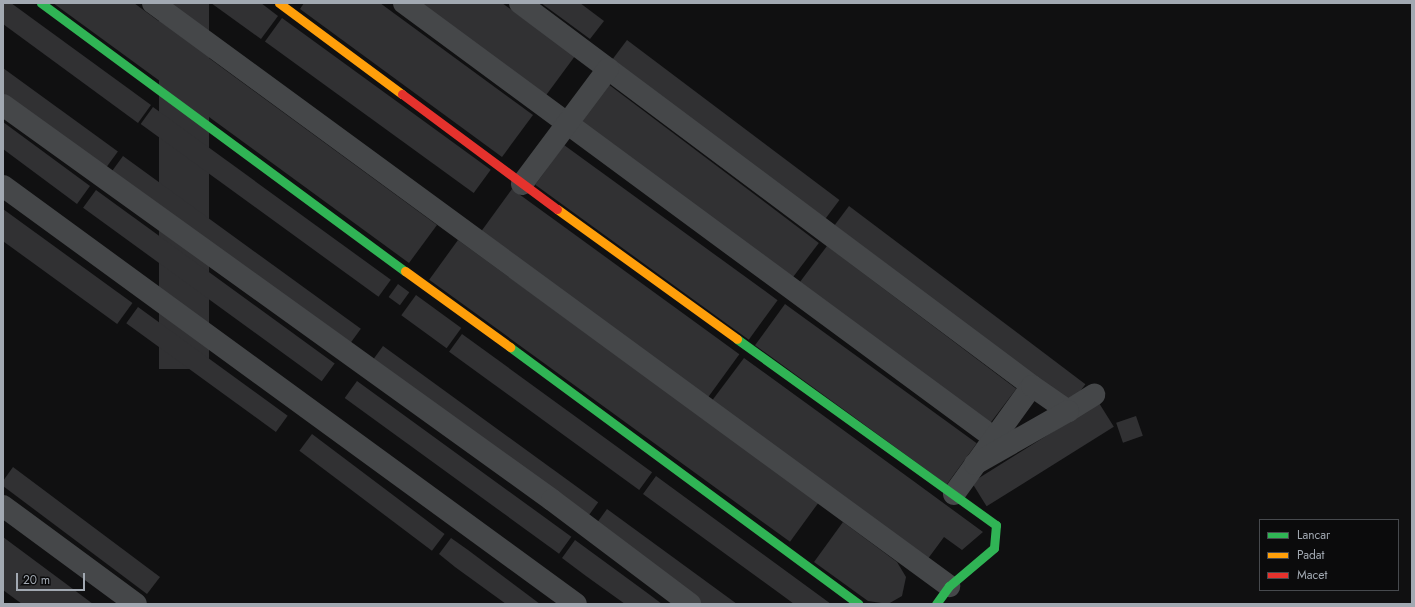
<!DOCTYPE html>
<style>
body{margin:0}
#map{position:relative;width:1415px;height:607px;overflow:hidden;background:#101011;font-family:Jost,sans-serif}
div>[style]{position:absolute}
.building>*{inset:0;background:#313133;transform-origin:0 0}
.street>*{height:22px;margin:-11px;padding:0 11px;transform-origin:11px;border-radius:11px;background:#454749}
.fast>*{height:9px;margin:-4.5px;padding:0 4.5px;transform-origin:4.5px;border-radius:4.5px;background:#30b455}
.slow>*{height:9px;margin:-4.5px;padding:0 4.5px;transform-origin:4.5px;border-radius:4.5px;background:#ff9f0a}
.jam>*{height:9px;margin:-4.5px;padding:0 4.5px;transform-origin:4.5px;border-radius:4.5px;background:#e5322d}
span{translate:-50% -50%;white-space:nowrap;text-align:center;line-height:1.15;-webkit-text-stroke:4px #0b0b0c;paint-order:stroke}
.frame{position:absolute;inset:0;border:4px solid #a2a9b2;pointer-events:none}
.legend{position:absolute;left:1259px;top:519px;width:140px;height:72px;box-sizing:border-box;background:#0b0b0c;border:1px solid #474a4e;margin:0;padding:5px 7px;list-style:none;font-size:12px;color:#a2a9b2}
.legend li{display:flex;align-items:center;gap:8px;height:20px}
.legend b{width:20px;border:1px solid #474a4e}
.scale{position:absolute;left:16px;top:573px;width:69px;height:18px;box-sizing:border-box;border:2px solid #a2a9b2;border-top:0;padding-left:5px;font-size:12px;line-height:14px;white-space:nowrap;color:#a2a9b2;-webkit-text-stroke:3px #0b0b0c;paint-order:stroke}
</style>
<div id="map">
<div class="building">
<i style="clip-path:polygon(3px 3px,11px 3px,151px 105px,138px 123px,3px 24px)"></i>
<i style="clip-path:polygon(53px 3px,134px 3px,437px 225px,409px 263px)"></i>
<i style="left:159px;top:3px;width:50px;height:366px"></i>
<i style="clip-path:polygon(211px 3px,261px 3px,278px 16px,261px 39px)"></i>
<i style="clip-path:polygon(304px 3px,380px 3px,533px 115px,502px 157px,300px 9px)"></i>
<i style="clip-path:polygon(414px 3px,502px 3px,575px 56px,544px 98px)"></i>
<i style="clip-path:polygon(541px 3px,580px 3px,604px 21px,590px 39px)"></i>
<i style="left:282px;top:18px;width:258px;height:29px;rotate:36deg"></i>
<i style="left:627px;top:40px;width:266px;height:24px;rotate:37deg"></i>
<i style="left:3px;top:68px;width:142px;height:27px;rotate:36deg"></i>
<i style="left:608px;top:84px;width:264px;height:50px;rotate:37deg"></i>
<i style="left:153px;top:107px;width:294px;height:21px;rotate:36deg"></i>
<i style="clip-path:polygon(3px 122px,90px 186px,77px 204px,3px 149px)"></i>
<i style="left:564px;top:145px;width:264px;height:49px;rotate:36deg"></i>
<i style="left:123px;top:156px;width:294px;height:21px;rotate:36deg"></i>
<i style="left:512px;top:189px;width:281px;height:55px;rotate:36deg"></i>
<i style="left:96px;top:190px;width:295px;height:22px;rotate:36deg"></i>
<i style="left:849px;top:206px;width:296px;height:24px;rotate:37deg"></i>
<i style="left:3px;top:209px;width:160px;height:26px;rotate:36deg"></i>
<i style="left:458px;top:240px;width:446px;height:49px;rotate:36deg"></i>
<i style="left:827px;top:246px;width:237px;height:50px;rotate:37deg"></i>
<i style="left:398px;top:284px;width:14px;height:16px;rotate:36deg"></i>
<i style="left:416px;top:295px;width:56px;height:25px;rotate:36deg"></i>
<i style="left:785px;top:304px;width:237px;height:51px;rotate:36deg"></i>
<i style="left:138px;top:307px;width:185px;height:20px;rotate:36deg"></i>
<i style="left:462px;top:334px;width:235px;height:22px;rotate:36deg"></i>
<i style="left:383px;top:346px;width:266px;height:21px;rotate:36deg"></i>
<i style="clip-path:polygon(744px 358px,912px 480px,983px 532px,962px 550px,944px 537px,927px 560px,711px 402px)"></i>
<i style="left:357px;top:381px;width:265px;height:21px;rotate:36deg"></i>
<i style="left:1099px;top:403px;width:28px;height:150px;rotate:58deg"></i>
<i style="left:1136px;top:416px;width:21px;height:21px;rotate:71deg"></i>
<i style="left:312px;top:434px;width:166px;height:21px;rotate:37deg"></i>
<i style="clip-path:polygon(13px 467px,160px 577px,147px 594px,3px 486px,3px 481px)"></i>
<i style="clip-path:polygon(656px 476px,727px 528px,831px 604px,794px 604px,786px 598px,643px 494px)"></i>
<i style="clip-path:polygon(607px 509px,737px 604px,700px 604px,594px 527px)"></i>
<i style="clip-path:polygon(843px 522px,897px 562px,906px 577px,902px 596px,888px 604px,868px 601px,814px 562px)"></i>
<i style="clip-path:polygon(3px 537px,73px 589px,93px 604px,22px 604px,3px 590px)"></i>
<i style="clip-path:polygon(451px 538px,468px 550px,540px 604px,506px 604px,455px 567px,439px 554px)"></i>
<i style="clip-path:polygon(575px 540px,646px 592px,662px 604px,625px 604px,586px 576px,562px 558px)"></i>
</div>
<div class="street">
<i style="left:153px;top:3px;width:987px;rotate:36.22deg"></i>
<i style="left:404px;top:3px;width:733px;rotate:36.4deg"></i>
<i style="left:520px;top:3px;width:639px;rotate:36.8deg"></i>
<i style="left:3px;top:105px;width:676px;rotate:35.73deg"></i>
<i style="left:552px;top:500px;width:173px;rotate:37deg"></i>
<i style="left:522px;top:184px;width:144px;rotate:-53.2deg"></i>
<i style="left:3px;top:186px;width:709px;rotate:36.11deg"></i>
<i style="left:1068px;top:411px;width:31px;rotate:-32deg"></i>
<i style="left:954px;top:494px;width:133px;rotate:-54.2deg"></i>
<i style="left:1032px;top:386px;width:44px;rotate:34.8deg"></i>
<i style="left:1068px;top:411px;width:107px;rotate:150.3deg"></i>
<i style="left:3px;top:506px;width:165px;rotate:36.4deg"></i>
</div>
<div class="fast">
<i style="left:41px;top:3px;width:452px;rotate:36.4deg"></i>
<i style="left:737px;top:339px;width:319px;rotate:35.7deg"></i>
<i style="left:996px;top:525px;width:23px;rotate:95deg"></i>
<i style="left:994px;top:548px;width:59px;rotate:139.8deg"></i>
<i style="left:949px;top:586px;width:22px;rotate:126deg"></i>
<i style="left:510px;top:347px;width:433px;rotate:36.4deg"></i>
</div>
<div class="slow">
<i style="left:279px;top:3px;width:153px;rotate:36.5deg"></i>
<i style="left:557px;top:209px;width:222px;rotate:35.8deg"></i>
<i style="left:405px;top:271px;width:130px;rotate:35.9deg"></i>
</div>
<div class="jam">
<i style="left:402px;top:94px;width:193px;rotate:36.6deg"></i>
</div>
<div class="frame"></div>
<ul class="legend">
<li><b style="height:5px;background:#30b455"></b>Lancar</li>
<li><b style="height:5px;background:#ff9f0a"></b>Padat</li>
<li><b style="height:5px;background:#e5322d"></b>Macet</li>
</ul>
<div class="scale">20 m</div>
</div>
